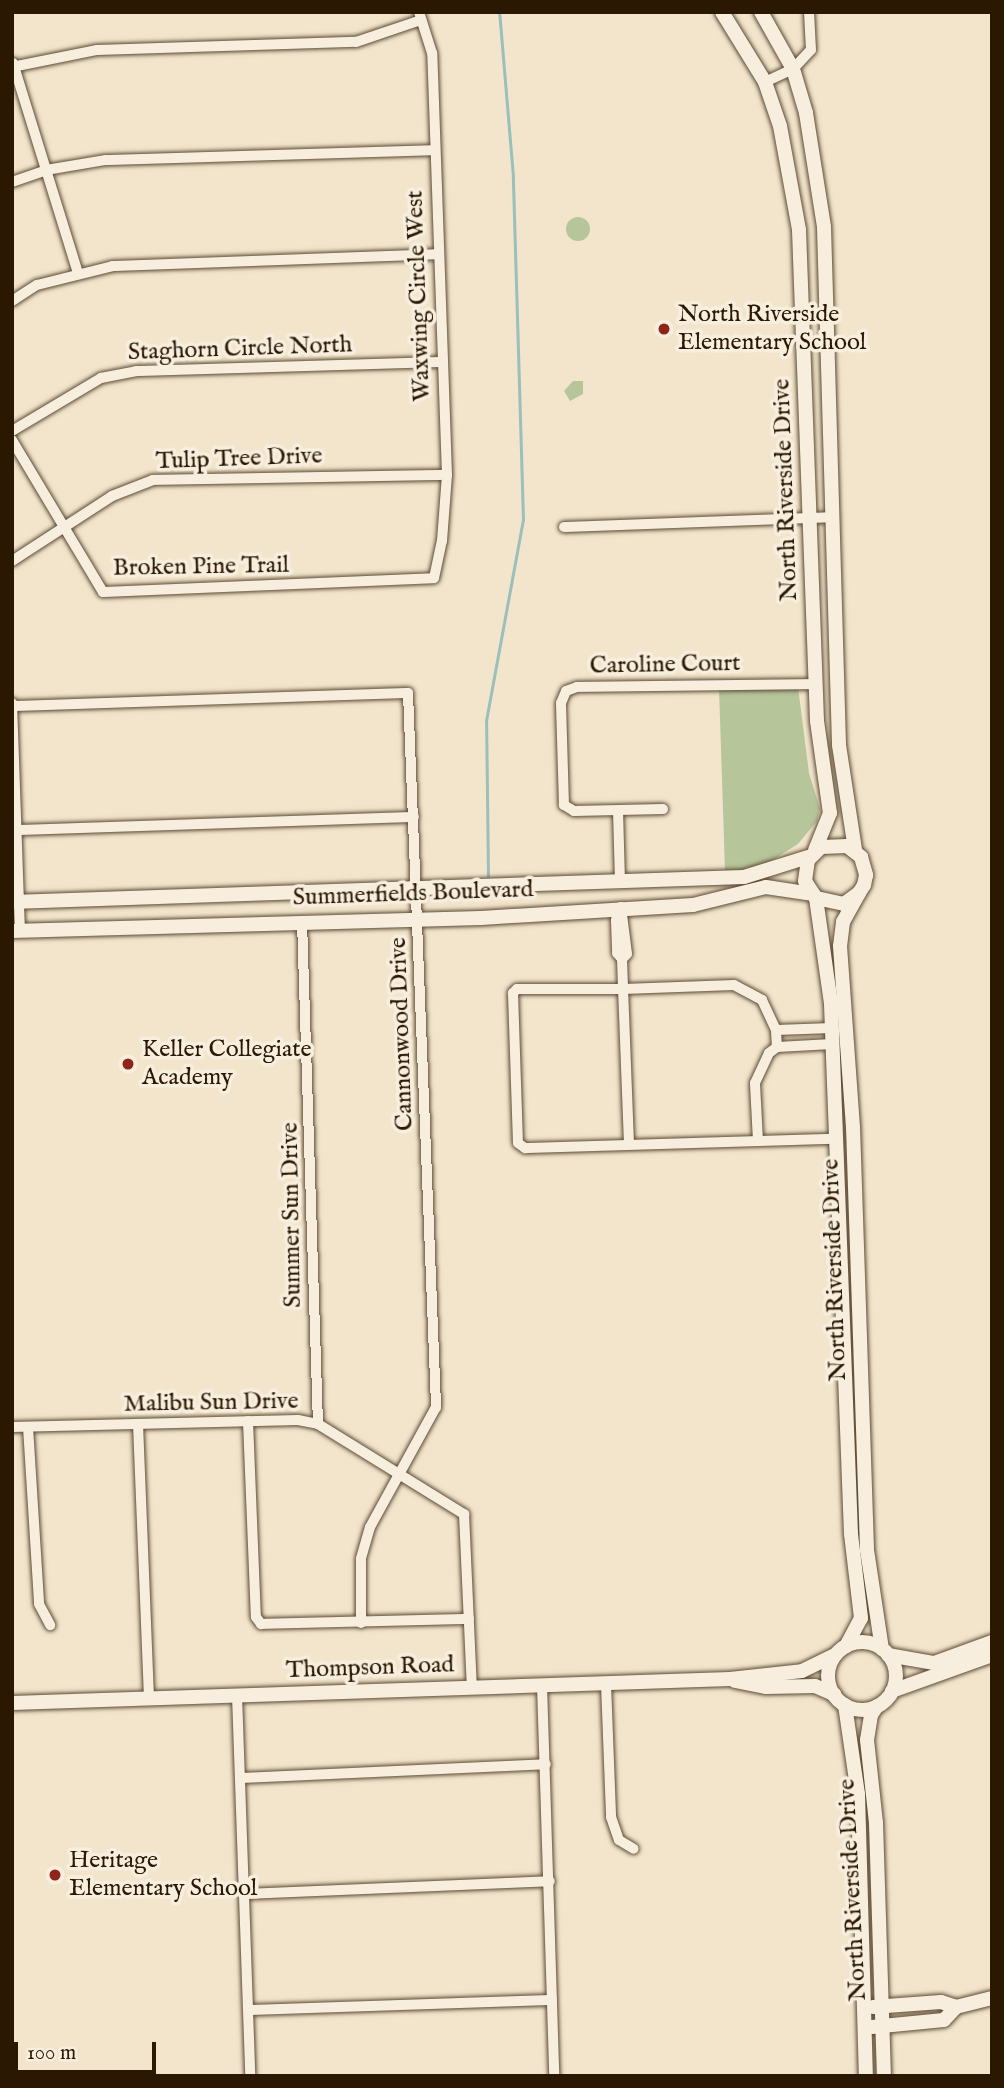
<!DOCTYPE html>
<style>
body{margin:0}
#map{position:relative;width:1004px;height:2088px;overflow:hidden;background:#f3e5cc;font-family:"IM FELL English",serif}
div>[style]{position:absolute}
.green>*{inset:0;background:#b7c59a}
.round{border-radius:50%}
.stream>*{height:2.5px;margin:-1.25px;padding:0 1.25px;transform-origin:1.25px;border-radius:1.25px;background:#9bbfbb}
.roads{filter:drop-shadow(0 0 2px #5d4b34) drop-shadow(0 0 2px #5d4b34)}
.street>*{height:10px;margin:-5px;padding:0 5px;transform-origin:5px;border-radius:5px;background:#f7eede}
.secondary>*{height:14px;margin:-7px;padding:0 7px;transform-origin:7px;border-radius:7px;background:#f7eede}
.secondary>.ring{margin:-7px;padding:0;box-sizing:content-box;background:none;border:14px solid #f7eede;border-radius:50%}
.dots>*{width:19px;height:19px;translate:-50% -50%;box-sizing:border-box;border:4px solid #f7eede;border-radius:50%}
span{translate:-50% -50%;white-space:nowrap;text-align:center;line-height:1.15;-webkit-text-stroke:7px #f7eede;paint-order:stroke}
.street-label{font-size:24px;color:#2b1802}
.poi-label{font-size:24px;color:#2b1802}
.left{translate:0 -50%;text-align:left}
.frame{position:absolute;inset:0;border:14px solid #2b1802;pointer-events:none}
.scale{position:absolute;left:14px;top:2042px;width:142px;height:32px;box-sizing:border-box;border:4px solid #2b1802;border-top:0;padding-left:9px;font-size:21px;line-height:24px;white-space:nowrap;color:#2b1802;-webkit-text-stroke:5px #f7eede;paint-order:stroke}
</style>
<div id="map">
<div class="green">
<i class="round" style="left:566px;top:217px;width:24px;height:24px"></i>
<i style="clip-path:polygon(573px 381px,583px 381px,583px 394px,570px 401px,564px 391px)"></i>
<i style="clip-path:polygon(798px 687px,809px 773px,820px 809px,817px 821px,798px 844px,771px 861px,750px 870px,725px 870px,719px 689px)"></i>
</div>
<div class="stream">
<i style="left:488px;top:876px;width:155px;rotate:-90.7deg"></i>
<i style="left:486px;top:721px;width:204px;rotate:-79.6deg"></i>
<i style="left:523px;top:520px;width:343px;rotate:-91.7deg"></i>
<i style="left:513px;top:177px;width:166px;rotate:-94.8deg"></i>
</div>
<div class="roads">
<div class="street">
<i style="left:13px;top:63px;width:220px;rotate:72.8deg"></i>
<i style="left:12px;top:67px;width:87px;rotate:-11.3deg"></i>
<i style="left:97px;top:50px;width:259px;rotate:-1.8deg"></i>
<i style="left:356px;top:42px;width:69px;rotate:-18.7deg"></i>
<i style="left:765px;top:82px;width:31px;rotate:-25deg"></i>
<i style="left:793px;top:69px;width:26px;rotate:-47deg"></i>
<i style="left:811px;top:50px;width:38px;rotate:-93deg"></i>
<i style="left:12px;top:182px;width:36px;rotate:-19deg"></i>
<i style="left:46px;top:170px;width:61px;rotate:-9.5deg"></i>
<i style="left:106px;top:160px;width:329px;rotate:-1.7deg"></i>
<i style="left:12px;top:301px;width:30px;rotate:-33deg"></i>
<i style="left:37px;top:285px;width:78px;rotate:-14deg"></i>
<i style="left:113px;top:266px;width:325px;rotate:-2.1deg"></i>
<i style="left:12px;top:431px;width:104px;rotate:-30.8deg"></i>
<i style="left:101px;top:378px;width:36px;rotate:-11deg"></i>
<i style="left:136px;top:371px;width:307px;rotate:-1.7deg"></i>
<i style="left:12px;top:440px;width:177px;rotate:59.1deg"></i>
<i style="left:103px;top:592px;width:331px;rotate:-2.4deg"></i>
<i style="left:434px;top:578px;width:38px;rotate:-78deg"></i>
<i style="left:442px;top:541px;width:66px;rotate:-85.7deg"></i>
<i style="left:447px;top:475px;width:422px;rotate:-92deg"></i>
<i style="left:432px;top:53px;width:43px;rotate:-107.6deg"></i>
<i style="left:564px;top:527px;width:268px;rotate:-2.1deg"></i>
<i style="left:12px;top:561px;width:119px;rotate:-33deg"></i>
<i style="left:112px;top:496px;width:44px;rotate:-21.3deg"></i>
<i style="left:153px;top:480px;width:294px;rotate:-1deg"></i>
<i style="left:12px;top:703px;width:228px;rotate:88deg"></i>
<i style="left:13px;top:706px;width:395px;rotate:-1.9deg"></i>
<i style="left:408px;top:693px;width:715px;rotate:87.75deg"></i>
<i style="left:436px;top:1407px;width:137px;rotate:118.8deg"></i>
<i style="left:370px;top:1527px;width:33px;rotate:106deg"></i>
<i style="left:361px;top:1559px;width:64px;rotate:90deg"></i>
<i style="left:663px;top:809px;width:89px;rotate:178.7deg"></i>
<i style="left:574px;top:811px;width:12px;rotate:-149deg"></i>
<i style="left:564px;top:805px;width:102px;rotate:-91.7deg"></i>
<i style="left:561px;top:703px;width:13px;rotate:-67deg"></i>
<i style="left:566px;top:691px;width:12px;rotate:-20deg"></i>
<i style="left:577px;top:687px;width:238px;rotate:-0.7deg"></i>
<i style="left:618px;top:810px;width:72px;rotate:88.4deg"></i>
<i style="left:17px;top:830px;width:397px;rotate:-1.9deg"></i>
<i style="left:621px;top:907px;width:47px;rotate:82.7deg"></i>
<i style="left:627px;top:954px;width:7px;rotate:135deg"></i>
<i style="left:622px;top:959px;width:30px;rotate:88deg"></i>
<i style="left:623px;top:989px;width:106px;rotate:180deg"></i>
<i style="left:517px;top:989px;width:6px;rotate:135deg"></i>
<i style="left:513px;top:993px;width:150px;rotate:88.1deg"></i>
<i style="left:518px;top:1143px;width:9px;rotate:36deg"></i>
<i style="left:525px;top:1148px;width:312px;rotate:-1.7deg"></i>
<i style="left:621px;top:907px;width:14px;rotate:111deg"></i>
<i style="left:616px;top:920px;width:33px;rotate:88deg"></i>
<i style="left:617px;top:953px;width:8px;rotate:50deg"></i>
<i style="left:302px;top:921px;width:503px;rotate:88.18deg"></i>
<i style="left:776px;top:1030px;width:56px;rotate:-2deg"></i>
<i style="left:758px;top:1141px;width:58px;rotate:-93deg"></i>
<i style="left:755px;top:1083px;width:33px;rotate:-65deg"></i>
<i style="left:769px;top:1053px;width:10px;rotate:-37deg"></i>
<i style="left:777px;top:1047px;width:55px;rotate:-3.1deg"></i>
<i style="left:629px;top:1144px;width:155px;rotate:-92.2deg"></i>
<i style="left:623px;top:989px;width:111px;rotate:-2.1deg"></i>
<i style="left:734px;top:985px;width:32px;rotate:28deg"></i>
<i style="left:762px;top:1000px;width:33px;rotate:65deg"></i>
<i style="left:776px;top:1030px;width:17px;rotate:87deg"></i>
<i style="left:248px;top:1421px;width:196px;rotate:87.7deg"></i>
<i style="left:256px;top:1617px;width:9px;rotate:54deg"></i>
<i style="left:261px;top:1624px;width:208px;rotate:-1.4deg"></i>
<i style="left:138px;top:1424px;width:274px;rotate:87.7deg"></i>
<i style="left:12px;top:1427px;width:286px;rotate:-1.4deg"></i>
<i style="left:298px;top:1420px;width:20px;rotate:11deg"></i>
<i style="left:318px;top:1424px;width:172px;rotate:31.7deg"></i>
<i style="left:464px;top:1514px;width:173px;rotate:87.4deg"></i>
<i style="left:28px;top:1427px;width:177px;rotate:86.4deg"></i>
<i style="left:39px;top:1604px;width:24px;rotate:62deg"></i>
<i style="left:606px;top:1684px;width:133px;rotate:87.8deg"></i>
<i style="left:611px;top:1817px;width:24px;rotate:71deg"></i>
<i style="left:619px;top:1840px;width:17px;rotate:31deg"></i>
<i style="left:542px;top:1685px;width:391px;rotate:88.2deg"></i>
<i style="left:237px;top:1695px;width:381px;rotate:88deg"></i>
<i style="left:241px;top:1778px;width:305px;rotate:-2.6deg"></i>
<i style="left:244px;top:1894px;width:306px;rotate:-2.4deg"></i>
<i style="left:248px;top:2010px;width:304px;rotate:-1.9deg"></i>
</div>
<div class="secondary">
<i style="left:722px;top:12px;width:82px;rotate:58.4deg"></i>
<i style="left:765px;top:82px;width:46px;rotate:71.2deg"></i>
<i style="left:780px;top:126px;width:106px;rotate:79.6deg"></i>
<i style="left:799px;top:230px;width:491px;rotate:87.9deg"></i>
<i style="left:817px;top:721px;width:93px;rotate:82deg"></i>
<i style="left:830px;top:813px;width:40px;rotate:112deg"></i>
<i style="left:761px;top:12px;width:65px;rotate:60.7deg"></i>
<i style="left:793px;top:69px;width:46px;rotate:73.5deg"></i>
<i style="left:806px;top:113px;width:115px;rotate:81deg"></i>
<i style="left:824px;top:227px;width:518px;rotate:88.34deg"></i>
<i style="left:839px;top:745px;width:106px;rotate:81.3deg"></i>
<i style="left:859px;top:893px;width:19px;rotate:144deg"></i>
<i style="left:844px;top:904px;width:29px;rotate:-168deg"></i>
<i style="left:816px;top:898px;width:20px;rotate:-123deg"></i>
<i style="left:805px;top:881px;width:21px;rotate:-82deg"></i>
<i style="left:808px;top:860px;width:18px;rotate:-45deg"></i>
<i style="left:821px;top:847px;width:26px;rotate:-2deg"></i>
<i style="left:847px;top:846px;width:18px;rotate:38deg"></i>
<i style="left:861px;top:857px;width:19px;rotate:74deg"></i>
<i style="left:866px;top:875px;width:10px;rotate:101deg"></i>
<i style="left:864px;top:885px;width:9px;rotate:122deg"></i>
<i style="left:859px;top:893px;width:33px;rotate:119deg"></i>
<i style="left:843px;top:922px;width:24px;rotate:97deg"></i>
<i style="left:840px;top:946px;width:181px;rotate:85.9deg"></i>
<i style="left:853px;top:1127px;width:423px;rotate:88.1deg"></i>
<i style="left:867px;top:1550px;width:100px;rotate:81.4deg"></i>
<i style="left:816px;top:898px;width:107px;rotate:81.9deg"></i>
<i style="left:831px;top:1004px;width:530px;rotate:87.84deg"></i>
<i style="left:851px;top:1534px;width:85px;rotate:83.2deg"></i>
<i style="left:861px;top:1618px;width:32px;rotate:118deg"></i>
<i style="left:12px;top:902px;width:732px;rotate:-1.96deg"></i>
<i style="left:744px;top:877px;width:70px;rotate:-17.4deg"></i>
<i style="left:12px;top:931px;width:469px;rotate:-1.6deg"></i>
<i style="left:481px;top:918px;width:212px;rotate:-3.5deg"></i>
<i style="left:693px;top:905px;width:75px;rotate:-13.9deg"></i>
<i style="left:766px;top:887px;width:48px;rotate:8.5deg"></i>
<i class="ring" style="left:828px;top:1642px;width:54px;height:54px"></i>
<i style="left:888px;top:1655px;width:47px;rotate:9.9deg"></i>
<i style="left:934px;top:1663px;width:62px;rotate:-19.9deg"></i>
<i style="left:735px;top:1681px;width:32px;rotate:11deg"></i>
<i style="left:766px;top:1687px;width:49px;rotate:-1.2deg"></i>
<i style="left:815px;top:1686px;width:21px;rotate:23deg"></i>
<i style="left:892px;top:1691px;width:106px;rotate:-19.8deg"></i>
<i style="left:12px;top:1703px;width:718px;rotate:-1.91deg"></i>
<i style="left:730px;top:1679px;width:72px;rotate:-6.3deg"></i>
<i style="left:802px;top:1671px;width:37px;rotate:-26deg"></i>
<i style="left:845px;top:1705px;width:90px;rotate:81.7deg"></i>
<i style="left:858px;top:1794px;width:282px;rotate:88.4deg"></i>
<i style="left:877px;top:1706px;width:11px;rotate:124deg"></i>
<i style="left:871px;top:1715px;width:25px;rotate:99deg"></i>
<i style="left:867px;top:1740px;width:83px;rotate:83.8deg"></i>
<i style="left:876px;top:1823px;width:253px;rotate:88.2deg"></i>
<i style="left:873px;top:2007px;width:68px;rotate:-4.2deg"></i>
<i style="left:941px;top:2002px;width:16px;rotate:18deg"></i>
<i style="left:956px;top:2007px;width:37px;rotate:-14deg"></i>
<i style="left:872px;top:2027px;width:72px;rotate:-5.6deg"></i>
<i style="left:944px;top:2020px;width:18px;rotate:-47deg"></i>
</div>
</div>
<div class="dots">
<i style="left:664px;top:329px;background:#8f2418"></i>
<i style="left:128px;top:1064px;background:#8f2418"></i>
<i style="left:55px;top:1875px;background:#8f2418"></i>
</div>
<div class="street-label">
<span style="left:419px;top:296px;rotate:-92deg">Waxwing Circle West</span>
<span style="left:240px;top:349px;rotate:-2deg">Staghorn Circle North</span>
<span style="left:239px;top:459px;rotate:-2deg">Tulip Tree Drive</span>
<span style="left:786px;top:490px;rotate:-92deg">North Riverside Drive</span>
<span style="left:201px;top:567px;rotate:-1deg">Broken Pine Trail</span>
<span style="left:665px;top:665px;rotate:-1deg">Caroline Court</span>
<span style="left:413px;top:894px;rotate:-2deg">Summerfields Boulevard</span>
<span style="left:402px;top:1034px;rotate:-92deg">Cannonwood Drive</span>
<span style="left:292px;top:1215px;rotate:-91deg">Summer Sun Drive</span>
<span style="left:835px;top:1270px;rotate:-92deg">North Riverside Drive</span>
<span style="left:211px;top:1403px;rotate:-1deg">Malibu Sun Drive</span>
<span style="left:370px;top:1668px;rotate:-2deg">Thompson Road</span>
<span style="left:853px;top:1890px;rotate:-93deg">North Riverside Drive</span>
</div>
<div class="poi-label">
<span class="left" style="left:678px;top:329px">North Riverside<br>Elementary School</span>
<span class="left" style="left:142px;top:1064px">Keller Collegiate<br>Academy</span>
<span class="left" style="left:69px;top:1875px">Heritage<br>Elementary School</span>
</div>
<div class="frame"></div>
<div class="scale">100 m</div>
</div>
